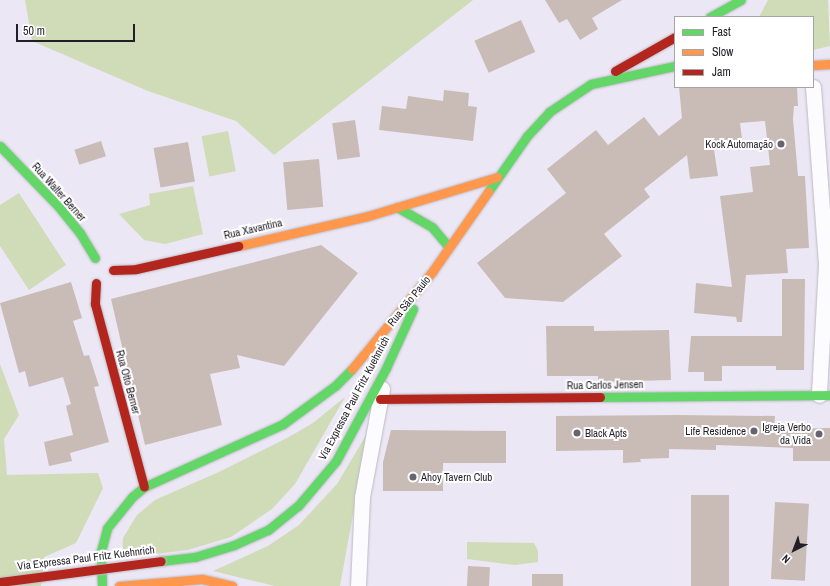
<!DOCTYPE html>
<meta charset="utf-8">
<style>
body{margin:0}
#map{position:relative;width:830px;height:586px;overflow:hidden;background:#ebe7f4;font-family:"Archivo Narrow",sans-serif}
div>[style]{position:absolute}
.green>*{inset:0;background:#d0dbb8;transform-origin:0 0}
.building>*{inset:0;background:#c9bcb6;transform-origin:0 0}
.roads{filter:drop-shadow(0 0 1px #bdb9c4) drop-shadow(0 0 1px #bdb9c4)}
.street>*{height:15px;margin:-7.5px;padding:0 7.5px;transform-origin:7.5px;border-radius:7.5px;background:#fcfbfd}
.fast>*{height:9px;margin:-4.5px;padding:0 4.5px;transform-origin:4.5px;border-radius:4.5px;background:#63d668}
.slow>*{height:9px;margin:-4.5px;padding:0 4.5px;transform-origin:4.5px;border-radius:4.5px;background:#ff974d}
.jam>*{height:9px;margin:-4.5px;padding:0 4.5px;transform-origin:4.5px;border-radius:4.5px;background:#b3261e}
.bridges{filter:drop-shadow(0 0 1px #bdb9c4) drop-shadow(0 0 1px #bdb9c4)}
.jam-bridge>*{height:9px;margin:-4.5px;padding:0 4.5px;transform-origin:4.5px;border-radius:4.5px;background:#b3261e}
.dots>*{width:11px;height:11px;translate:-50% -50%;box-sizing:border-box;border:2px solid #fff;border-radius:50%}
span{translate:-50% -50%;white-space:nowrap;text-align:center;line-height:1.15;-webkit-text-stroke:4px #fff;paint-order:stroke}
.poi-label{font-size:11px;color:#211e27}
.right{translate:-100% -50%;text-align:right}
.left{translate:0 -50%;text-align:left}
.street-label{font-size:11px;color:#211e27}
.legend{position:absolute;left:674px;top:16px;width:140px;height:72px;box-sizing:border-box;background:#fff;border:1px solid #a6a5a9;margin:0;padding:5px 7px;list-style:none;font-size:12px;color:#211e27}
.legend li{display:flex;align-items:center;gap:8px;height:20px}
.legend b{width:20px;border:1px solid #a6a5a9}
.north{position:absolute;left:774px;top:530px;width:40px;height:40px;-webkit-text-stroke:3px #fff;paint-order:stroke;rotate:222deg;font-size:11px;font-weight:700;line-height:16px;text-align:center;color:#211e27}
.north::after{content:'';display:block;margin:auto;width:14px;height:18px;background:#211e27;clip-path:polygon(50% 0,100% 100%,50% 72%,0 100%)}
.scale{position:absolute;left:16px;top:24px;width:119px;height:18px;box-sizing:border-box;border:2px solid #211e27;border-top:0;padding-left:5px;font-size:12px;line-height:14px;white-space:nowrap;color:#211e27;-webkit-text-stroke:3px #fff;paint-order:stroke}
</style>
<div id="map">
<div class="green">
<i style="clip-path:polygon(25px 0,473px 0,274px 155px,236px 121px,148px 91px,32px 41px)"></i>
<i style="clip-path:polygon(768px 0,828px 0,830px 46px,813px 50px,813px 17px,759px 17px)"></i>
<i style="left:228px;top:131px;width:41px;height:27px;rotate:79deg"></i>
<i style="clip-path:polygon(193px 186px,203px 234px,165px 244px,144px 240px,119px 214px,150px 205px,149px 194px)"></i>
<i style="clip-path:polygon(19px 193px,66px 265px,29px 290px,0 246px,0 205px)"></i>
<i style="clip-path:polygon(0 364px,19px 415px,4px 439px,7px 475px,98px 473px,103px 488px,76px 543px,44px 557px,41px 586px,0 586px)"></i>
<i style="clip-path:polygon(345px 397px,295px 484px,272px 509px,231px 537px,188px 550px,122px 558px,123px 538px,137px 515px,155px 500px,221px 471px,287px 438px,313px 423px)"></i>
<i style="clip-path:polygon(368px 432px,340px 586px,275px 586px,213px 571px,268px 546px,299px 525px,337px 484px)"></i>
<i style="clip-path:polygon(467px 542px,534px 543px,538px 551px,538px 562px,515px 565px,467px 559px)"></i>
</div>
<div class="building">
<i style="clip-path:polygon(545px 0,622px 0,592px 18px,598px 29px,580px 40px,567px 19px,559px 23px)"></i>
<i style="left:521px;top:20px;width:35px;height:51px;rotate:66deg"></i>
<i style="clip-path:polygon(679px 87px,797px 87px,798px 106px,794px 106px,793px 119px,798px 176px,805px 176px,809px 248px,786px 249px,788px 273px,746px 275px,742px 322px,737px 322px,736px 317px,694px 313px,696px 283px,732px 287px,720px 196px,753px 192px,750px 167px,770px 165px,765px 121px,740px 123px,743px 147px,714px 150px,718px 176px,690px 179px,687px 155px,644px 189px,650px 197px,604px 234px,622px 256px,563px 302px,505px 298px,477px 263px,566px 193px,547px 169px,596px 130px,608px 145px,644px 117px,659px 136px,682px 118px)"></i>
<i style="clip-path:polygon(444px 90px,469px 93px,468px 106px,477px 107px,473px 141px,379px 130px,382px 106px,406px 109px,408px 96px,443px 101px)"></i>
<i style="left:355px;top:120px;width:37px;height:23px;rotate:82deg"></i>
<i style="left:101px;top:141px;width:16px;height:28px;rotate:72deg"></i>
<i style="left:188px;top:142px;width:40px;height:35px;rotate:80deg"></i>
<i style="left:319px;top:159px;width:48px;height:36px;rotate:85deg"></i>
<i style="clip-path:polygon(321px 245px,358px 273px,284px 366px,237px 355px,240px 368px,210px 374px,222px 425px,145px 445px,111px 299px)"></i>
<i style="clip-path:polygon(782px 279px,805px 279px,804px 370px,776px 370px,776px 366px,722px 366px,722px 381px,704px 381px,704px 372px,688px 372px,691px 336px,782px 336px)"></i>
<i style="clip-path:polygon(71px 282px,82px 318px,73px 321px,84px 356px,89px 355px,99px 386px,94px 387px,109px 442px,70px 453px,72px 461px,49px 466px,44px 442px,73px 435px,66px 406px,71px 404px,63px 377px,29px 387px,25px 371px,19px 373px,0 303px)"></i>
<i style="clip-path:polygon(546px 326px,594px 326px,594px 331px,669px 330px,671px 380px,598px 382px,598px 376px,547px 376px)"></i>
<i style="clip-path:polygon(677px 415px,775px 416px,774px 429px,830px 428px,830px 461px,793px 461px,793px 448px,716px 445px,716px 450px,669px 449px,669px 458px,640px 459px,641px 462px,623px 463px,623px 450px,556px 451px,556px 416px)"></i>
<i style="clip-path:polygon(391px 430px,506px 431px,506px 463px,443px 463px,443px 491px,383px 491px,383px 462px)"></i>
<i style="left:691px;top:495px;width:38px;height:91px"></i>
<i style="left:775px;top:502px;width:34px;height:77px;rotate:3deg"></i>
<i style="left:468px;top:566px;width:22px;height:20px;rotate:3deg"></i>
<i style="left:532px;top:574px;width:31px;height:12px"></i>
</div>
<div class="roads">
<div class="street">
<i style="left:813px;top:87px;width:177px;rotate:85.8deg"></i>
<i style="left:826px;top:264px;width:131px;rotate:93.1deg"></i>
<i style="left:358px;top:586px;width:89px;rotate:-87.4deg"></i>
<i style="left:362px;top:497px;width:110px;rotate:-79.5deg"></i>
</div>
<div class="fast">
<i style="left:710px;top:17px;width:35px;rotate:-29deg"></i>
<i style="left:0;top:146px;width:83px;rotate:46deg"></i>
<i style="left:58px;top:206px;width:35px;rotate:51deg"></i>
<i style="left:80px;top:233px;width:29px;rotate:59deg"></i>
<i style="left:488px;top:192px;width:68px;rotate:-55.1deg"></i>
<i style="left:527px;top:136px;width:33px;rotate:-47deg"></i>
<i style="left:549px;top:112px;width:50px;rotate:-33.7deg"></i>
<i style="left:591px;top:84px;width:86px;rotate:-12.1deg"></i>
<i style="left:397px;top:207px;width:40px;rotate:29.7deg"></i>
<i style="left:432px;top:227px;width:26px;rotate:50deg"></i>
<i style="left:600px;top:397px;width:230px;rotate:-0.5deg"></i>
<i style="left:161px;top:561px;width:34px;rotate:-7deg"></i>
<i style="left:195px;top:557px;width:41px;rotate:-17.1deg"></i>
<i style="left:234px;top:545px;width:37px;rotate:-24deg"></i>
<i style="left:268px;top:530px;width:38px;rotate:-39deg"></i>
<i style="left:298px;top:506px;width:59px;rotate:-49.8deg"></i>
<i style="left:336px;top:461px;width:106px;rotate:-61.7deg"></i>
<i style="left:386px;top:368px;width:65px;rotate:-65.4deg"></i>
<i style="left:102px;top:586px;width:35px;rotate:-92deg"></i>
<i style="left:101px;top:551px;width:24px;rotate:-75deg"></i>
<i style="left:107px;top:528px;width:40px;rotate:-51deg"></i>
<i style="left:132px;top:497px;width:16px;rotate:-40deg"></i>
<i style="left:144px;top:487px;width:153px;rotate:-24.4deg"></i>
<i style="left:283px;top:424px;width:64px;rotate:-36.2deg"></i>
<i style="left:335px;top:386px;width:24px;rotate:-45deg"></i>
</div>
<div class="slow">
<i style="left:813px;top:65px;width:17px;rotate:-3deg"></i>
<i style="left:238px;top:246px;width:133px;rotate:-13deg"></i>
<i style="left:368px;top:216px;width:135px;rotate:-16.8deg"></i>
<i style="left:352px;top:369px;width:126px;rotate:-50.5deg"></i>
<i style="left:432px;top:272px;width:98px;rotate:-55deg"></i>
<i style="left:119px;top:586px;width:83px;rotate:-4.8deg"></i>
<i style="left:202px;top:579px;width:31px;rotate:13deg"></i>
</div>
<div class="jam">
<i style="left:615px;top:71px;width:69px;rotate:-29.5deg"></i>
<i style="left:113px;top:270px;width:23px;rotate:-2deg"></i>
<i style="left:136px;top:269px;width:105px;rotate:-12.7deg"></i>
<i style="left:96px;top:283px;width:21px;rotate:93deg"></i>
<i style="left:95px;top:304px;width:189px;rotate:75deg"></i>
<i style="left:380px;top:399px;width:220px;rotate:-0.5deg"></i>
</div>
</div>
<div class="bridges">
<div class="jam-bridge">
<i style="left:0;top:582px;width:162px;rotate:-7.4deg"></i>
</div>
</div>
<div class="dots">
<i style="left:781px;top:144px;background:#68646f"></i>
<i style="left:754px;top:431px;background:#68646f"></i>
<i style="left:577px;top:433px;background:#68646f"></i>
<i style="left:819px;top:434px;background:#68646f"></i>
<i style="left:413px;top:477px;background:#68646f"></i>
</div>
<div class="poi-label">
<span class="right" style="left:773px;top:144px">Kock Automação</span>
<span class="right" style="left:811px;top:434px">Igreja Verbo<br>da Vida</span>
<span class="right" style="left:746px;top:431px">Life Residence</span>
<span class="left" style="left:585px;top:433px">Black Apts</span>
<span class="left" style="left:421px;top:477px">Ahoy Tavern Club</span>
</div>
<div class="street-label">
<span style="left:59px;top:192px;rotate:48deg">Rua Walter Berner</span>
<span style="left:253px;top:229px;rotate:-13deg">Rua Xavantina</span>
<span style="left:409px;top:301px;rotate:-51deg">Rua São Paulo</span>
<span style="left:128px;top:382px;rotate:75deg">Rua Otto Berner</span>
<span style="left:605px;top:385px;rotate:-1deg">Rua Carlos Jensen</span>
<span style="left:354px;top:398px;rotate:-62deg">Via Expressa Paul Fritz Kuehnrich</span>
<span style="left:86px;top:558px;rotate:-7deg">Via Expressa Paul Fritz Kuehnrich</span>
</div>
<ul class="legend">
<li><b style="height:5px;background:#63d668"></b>Fast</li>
<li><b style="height:5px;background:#ff974d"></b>Slow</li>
<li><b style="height:5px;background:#b3261e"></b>Jam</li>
</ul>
<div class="north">N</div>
<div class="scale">50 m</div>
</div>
